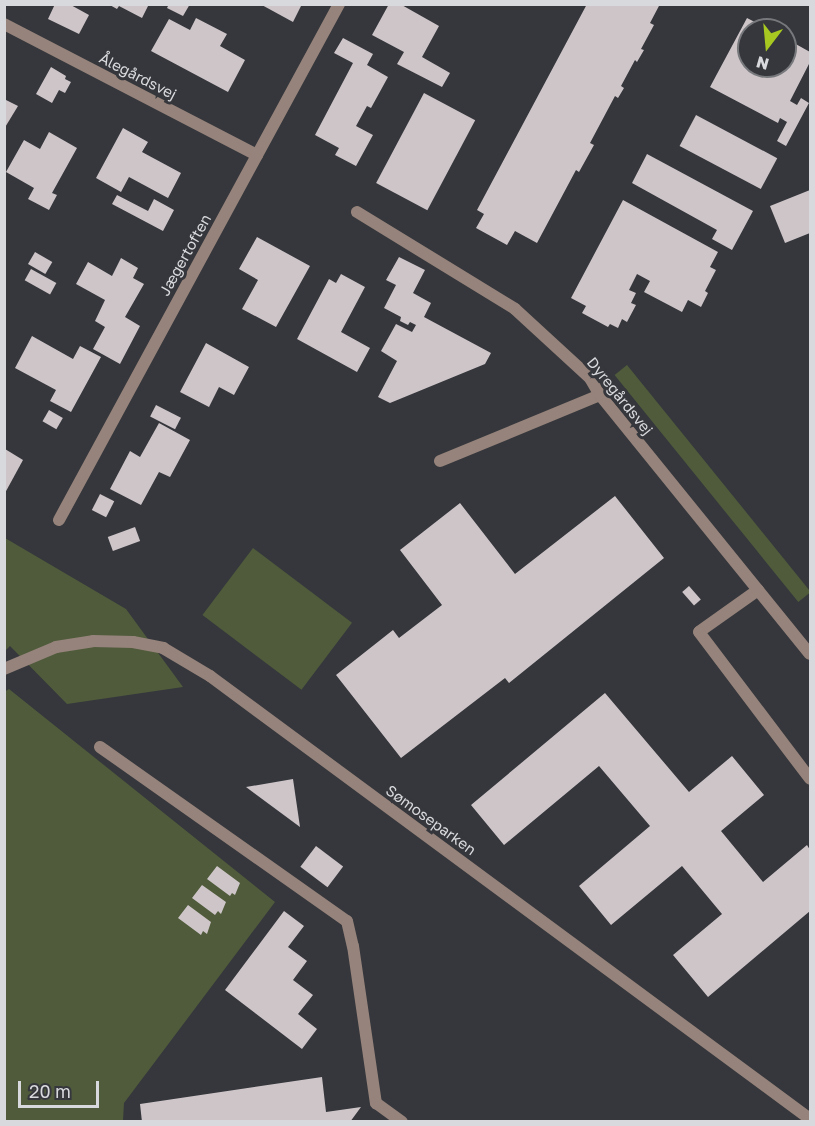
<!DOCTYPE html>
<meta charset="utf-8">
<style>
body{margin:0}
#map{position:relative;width:815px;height:1126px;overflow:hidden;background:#35373c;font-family:"Golos Text",sans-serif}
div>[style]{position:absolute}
.green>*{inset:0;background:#4f5b3b;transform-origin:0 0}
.building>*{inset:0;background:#cec5c8;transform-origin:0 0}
.lane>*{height:12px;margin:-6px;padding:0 6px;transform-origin:6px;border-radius:6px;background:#96837b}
.street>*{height:12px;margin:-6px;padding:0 6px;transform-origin:6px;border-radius:6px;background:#96837b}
span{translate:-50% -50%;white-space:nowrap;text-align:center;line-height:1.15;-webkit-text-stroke:6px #35373c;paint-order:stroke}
.street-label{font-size:15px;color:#d8d9dc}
.frame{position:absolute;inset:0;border:6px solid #d8d9dc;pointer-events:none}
.north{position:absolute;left:737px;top:18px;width:60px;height:60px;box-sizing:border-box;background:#35373c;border:2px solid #76787c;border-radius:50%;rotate:196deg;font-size:16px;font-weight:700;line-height:24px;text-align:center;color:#d8d9dc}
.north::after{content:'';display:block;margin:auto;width:21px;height:27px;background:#a6c820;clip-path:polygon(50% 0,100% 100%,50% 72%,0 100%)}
.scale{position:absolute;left:18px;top:1081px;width:81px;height:27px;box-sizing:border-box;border:3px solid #d8d9dc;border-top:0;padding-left:8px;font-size:18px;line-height:21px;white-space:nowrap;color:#d8d9dc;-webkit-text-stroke:4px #35373c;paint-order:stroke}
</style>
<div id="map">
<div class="green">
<i style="left:627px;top:365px;width:292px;height:16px;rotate:51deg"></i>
<i style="clip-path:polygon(5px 538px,126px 609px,183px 687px,67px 704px,10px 646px,5px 651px)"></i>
<i style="left:253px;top:548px;width:124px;height:84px;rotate:37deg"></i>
<i style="clip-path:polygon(9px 689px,275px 902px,124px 1103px,123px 1121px,5px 1122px,4px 692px)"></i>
</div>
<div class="building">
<i style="clip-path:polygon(55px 4px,69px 4px,89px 15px,79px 34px,48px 19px)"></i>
<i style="clip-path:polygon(108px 4px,149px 4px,142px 18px,119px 6px,117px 9px)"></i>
<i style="clip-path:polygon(169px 4px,190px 4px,183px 16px,167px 8px)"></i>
<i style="clip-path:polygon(260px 4px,302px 4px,293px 22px)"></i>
<i style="clip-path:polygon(389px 4px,400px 4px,439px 26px,422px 57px,450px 73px,442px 87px,397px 64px,404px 52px,372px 35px)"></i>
<i style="clip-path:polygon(587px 4px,660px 4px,650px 23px,654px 25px,641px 49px,644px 50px,637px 62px,635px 60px,621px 86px,624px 88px,618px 98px,615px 96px,590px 143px,594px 145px,579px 172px,576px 170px,537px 243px,515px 231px,507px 245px,476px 228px,484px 214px,477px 210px)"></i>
<i style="clip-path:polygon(196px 18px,227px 34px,220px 46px,245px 60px,228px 92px,151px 51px,169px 19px,190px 30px)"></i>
<i style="clip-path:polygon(747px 18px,770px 30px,749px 30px,749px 66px,785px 66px,785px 38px,810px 52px,810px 62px,790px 101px,797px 105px,801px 98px,809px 103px,786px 146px,777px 141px,787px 122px,780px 118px,778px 123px,710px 87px)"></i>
<i style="clip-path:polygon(343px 38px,373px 54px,367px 65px,388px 77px,371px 108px,367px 106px,356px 126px,373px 135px,356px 166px,335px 155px,339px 148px,315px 135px,353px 63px,334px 53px)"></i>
<i style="clip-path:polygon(51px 67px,66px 76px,65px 79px,71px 82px,65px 93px,59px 90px,52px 103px,36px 94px)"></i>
<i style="left:424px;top:93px;width:58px;height:102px;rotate:28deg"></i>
<i style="clip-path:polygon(4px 99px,18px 106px,4px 129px)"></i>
<i style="left:696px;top:115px;width:92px;height:35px;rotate:28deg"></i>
<i style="clip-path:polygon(123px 128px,148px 142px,142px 152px,181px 173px,168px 198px,129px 177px,121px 192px,96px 178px)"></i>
<i style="clip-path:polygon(49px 132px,77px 148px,52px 193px,57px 195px,49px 210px,28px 199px,34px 188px,6px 172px,24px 140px,40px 149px)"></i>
<i style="clip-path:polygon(647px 154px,753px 211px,732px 250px,712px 239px,717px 230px,632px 183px)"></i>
<i style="clip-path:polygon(810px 190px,810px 233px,785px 243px,770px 206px)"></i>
<i style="clip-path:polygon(117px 195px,148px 211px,154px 199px,174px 210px,163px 231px,112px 204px)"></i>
<i style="clip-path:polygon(623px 200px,718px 252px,710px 267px,716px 270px,705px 291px,708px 293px,701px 307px,688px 300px,682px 312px,644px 292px,650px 281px,637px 274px,629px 290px,636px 293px,631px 303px,636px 305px,627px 322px,622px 319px,618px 328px,610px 324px,608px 327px,582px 313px,586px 306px,571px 298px)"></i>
<i style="clip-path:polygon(257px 237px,310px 266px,276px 327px,242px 309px,258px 280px,239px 269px)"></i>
<i style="left:35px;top:252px;width:20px;height:14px;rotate:30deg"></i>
<i style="clip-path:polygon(399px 257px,425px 270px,413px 293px,431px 303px,424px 317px,491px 353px,485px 364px,390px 403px,378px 397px,397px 361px,381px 351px,396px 324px,412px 332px,416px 325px,410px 322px,408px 325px,400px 321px,401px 317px,384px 308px,396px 285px,386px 280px)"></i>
<i style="clip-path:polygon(121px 258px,138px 268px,133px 278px,144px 284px,125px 317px,140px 326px,120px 364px,93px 349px,105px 327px,95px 321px,105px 300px,76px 284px,88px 262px,112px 276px)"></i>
<i style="left:31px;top:269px;width:29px;height:13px;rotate:29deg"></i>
<i style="clip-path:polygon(341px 274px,365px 287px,341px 332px,370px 348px,357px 372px,297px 339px,329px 279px,336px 283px)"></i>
<i style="clip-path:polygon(32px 336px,73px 359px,80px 346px,101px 357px,71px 412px,50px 401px,56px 390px,15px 368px)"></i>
<i style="clip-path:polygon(206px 343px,249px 367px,234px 395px,219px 387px,209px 407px,180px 392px)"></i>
<i style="left:156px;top:405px;width:28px;height:13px;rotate:27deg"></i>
<i style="left:49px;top:410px;width:16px;height:13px;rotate:30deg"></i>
<i style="clip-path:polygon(159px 423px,190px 440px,170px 477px,159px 472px,141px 505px,110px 489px,130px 451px,140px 457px)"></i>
<i style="clip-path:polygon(5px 449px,23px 460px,5px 493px)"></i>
<i style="left:100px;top:494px;width:16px;height:18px;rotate:27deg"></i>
<i style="clip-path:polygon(615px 496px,664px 558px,509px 683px,505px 678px,401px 758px,336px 675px,393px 630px,399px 638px,442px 605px,400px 550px,460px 503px,515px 574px)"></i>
<i style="left:135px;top:527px;width:15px;height:29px;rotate:70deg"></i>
<i style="left:689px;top:586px;width:18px;height:9px;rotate:49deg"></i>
<i style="clip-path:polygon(605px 693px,689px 792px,732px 756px,764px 795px,721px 831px,763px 882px,807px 845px,810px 850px,810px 911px,708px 997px,673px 955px,722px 914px,682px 866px,611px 925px,579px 886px,650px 826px,599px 766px,504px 845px,471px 805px)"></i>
<i style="clip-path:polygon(293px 779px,300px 827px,246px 787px)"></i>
<i style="left:316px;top:846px;width:34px;height:26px;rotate:37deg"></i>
<i style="clip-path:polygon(217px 866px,240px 883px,235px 895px,232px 893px,230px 896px,207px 879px)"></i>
<i style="clip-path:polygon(202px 885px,226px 902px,221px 914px,218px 911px,215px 915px,192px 898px)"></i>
<i style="clip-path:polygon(188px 905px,211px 922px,207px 934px,203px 931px,201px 935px,178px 918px)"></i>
<i style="clip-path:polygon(284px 911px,304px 926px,288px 947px,307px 961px,293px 980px,313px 995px,298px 1014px,317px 1029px,302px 1049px,225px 990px)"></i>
<i style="clip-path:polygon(322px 1077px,326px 1112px,361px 1107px,350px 1122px,142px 1122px,140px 1104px)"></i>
</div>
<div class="lane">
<i style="left:440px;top:461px;width:173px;rotate:-22.4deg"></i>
<i style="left:758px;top:590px;width:72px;rotate:144.6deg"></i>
<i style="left:699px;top:632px;width:184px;rotate:52.9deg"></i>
<i style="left:100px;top:747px;width:302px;rotate:35.2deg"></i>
<i style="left:347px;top:921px;width:26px;rotate:77deg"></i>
<i style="left:353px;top:946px;width:159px;rotate:81.7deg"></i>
<i style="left:376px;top:1103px;width:32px;rotate:36deg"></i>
</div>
<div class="street">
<i style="left:4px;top:24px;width:285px;rotate:27.4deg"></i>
<i style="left:357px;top:212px;width:185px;rotate:31.5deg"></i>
<i style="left:515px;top:309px;width:102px;rotate:42.6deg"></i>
<i style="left:590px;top:378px;width:20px;rotate:60deg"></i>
<i style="left:600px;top:395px;width:333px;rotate:51deg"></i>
<i style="left:59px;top:520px;width:587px;rotate:-61.51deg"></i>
<i style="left:4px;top:669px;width:56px;rotate:-22.9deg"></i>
<i style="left:56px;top:647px;width:37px;rotate:-9deg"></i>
<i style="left:93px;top:641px;width:40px;rotate:1.4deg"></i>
<i style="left:133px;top:642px;width:31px;rotate:11deg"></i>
<i style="left:163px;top:648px;width:55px;rotate:30.8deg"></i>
<i style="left:210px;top:676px;width:746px;rotate:36.44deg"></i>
</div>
<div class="street-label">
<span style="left:138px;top:76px;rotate:27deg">Ålegårdsvej</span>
<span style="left:185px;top:255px;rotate:-61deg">Jægertoften</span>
<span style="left:620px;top:396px;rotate:51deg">Dyregårdsvej</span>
<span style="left:431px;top:820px;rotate:36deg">Sømoseparken</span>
</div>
<div class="frame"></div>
<div class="north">N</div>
<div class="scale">20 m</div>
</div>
